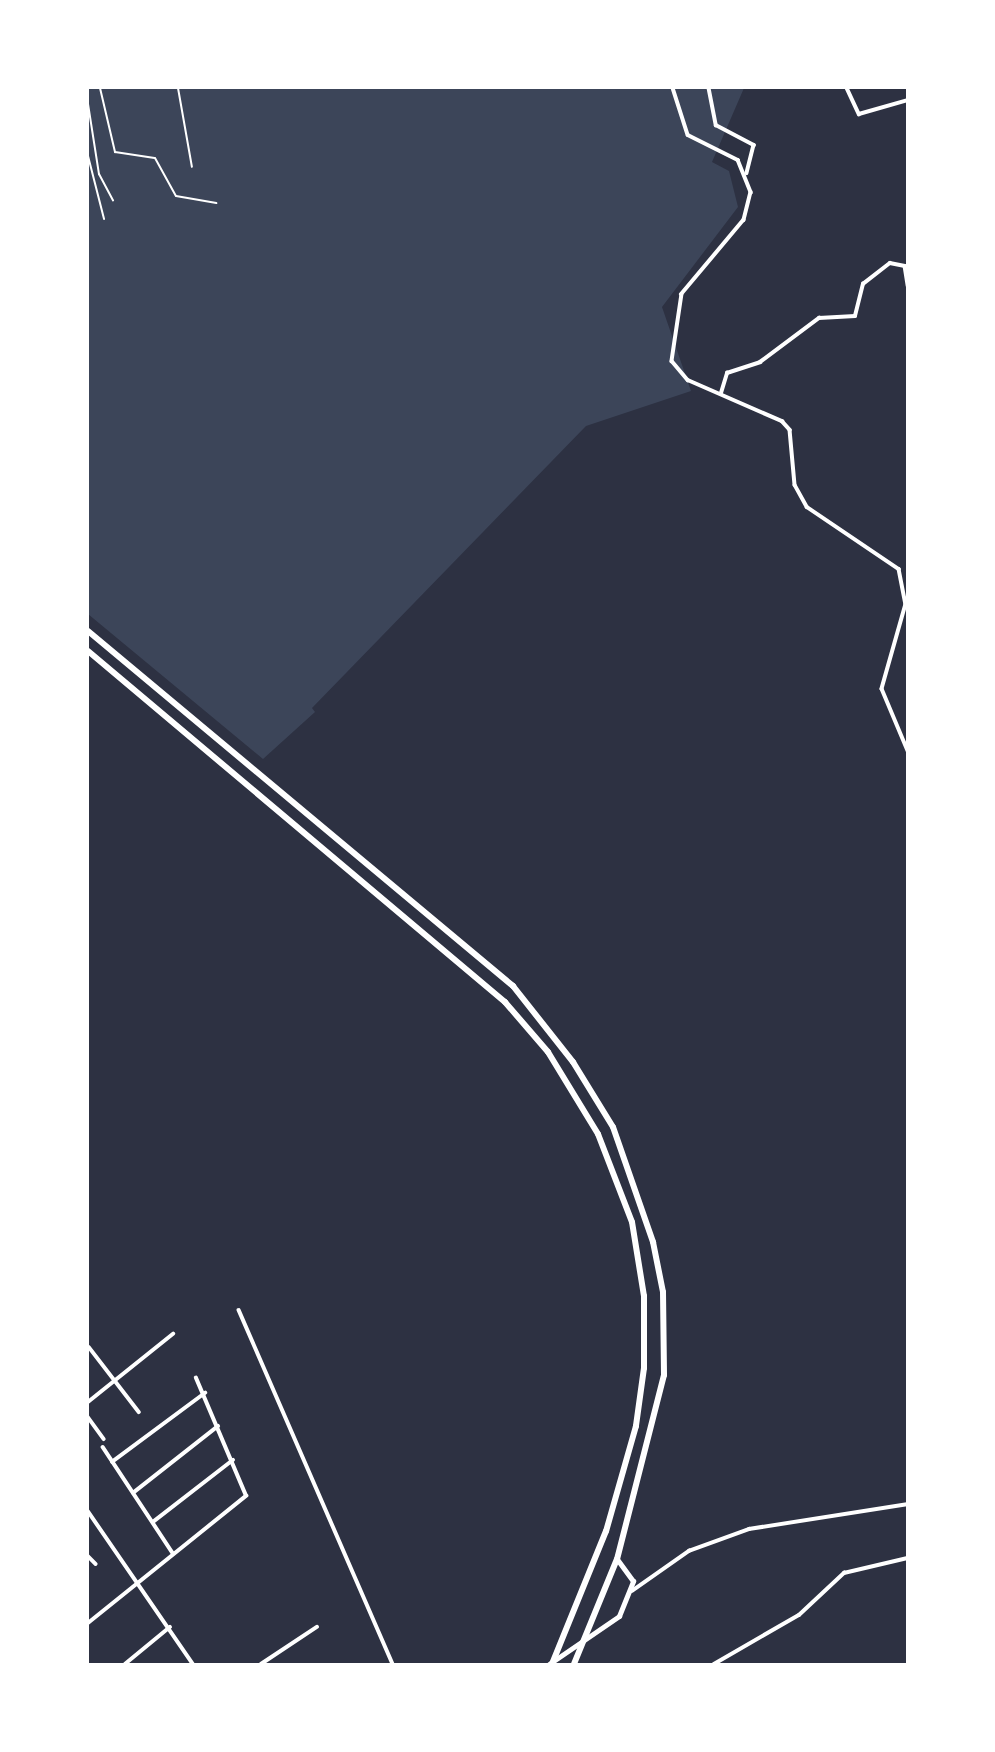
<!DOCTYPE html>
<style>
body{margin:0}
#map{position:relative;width:995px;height:1752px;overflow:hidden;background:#2d3142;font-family:Inter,sans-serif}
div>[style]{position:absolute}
.green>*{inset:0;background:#3c4559}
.path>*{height:2px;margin:-1px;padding:0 1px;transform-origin:1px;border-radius:1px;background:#fff}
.minor>*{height:3.5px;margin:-1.75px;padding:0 1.75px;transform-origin:1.75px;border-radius:1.75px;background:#fff}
.secondary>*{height:5px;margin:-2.5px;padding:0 2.5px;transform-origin:2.5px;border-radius:2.5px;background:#fff}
.trunk>*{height:6px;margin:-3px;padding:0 3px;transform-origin:3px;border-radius:3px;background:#fff}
span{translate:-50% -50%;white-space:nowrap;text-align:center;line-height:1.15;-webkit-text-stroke:5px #fff;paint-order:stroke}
.frame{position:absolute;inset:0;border:89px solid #fff;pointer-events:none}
</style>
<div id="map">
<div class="green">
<i style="clip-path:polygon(88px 88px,744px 88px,712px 162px,729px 171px,738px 207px,662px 307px,691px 391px,586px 426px,312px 708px,315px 712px,263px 759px,88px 614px)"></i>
</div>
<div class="path">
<i style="left:100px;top:88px;width:66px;rotate:76.8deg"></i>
<i style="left:115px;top:152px;width:40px;rotate:8.5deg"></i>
<i style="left:155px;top:158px;width:43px;rotate:61.1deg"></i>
<i style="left:176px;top:196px;width:41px;rotate:9.9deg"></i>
<i style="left:178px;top:88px;width:80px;rotate:80deg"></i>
<i style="left:88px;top:104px;width:71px;rotate:81.1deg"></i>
<i style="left:99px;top:174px;width:30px;rotate:62deg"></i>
<i style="left:88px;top:156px;width:65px;rotate:75.7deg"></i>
</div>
<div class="minor">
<i style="left:673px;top:88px;width:49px;rotate:72.3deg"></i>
<i style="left:688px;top:135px;width:56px;rotate:26.6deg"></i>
<i style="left:738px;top:160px;width:35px;rotate:68deg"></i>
<i style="left:751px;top:192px;width:29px;rotate:104deg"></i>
<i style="left:744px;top:220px;width:97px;rotate:130deg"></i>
<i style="left:682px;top:294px;width:68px;rotate:98.5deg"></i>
<i style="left:672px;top:361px;width:25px;rotate:50deg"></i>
<i style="left:688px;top:380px;width:103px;rotate:23.6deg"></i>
<i style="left:782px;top:421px;width:12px;rotate:48deg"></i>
<i style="left:790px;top:430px;width:55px;rotate:84.8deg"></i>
<i style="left:795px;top:485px;width:25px;rotate:61deg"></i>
<i style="left:807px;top:507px;width:111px;rotate:34deg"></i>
<i style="left:899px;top:569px;width:36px;rotate:79deg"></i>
<i style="left:906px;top:604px;width:88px;rotate:105.8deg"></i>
<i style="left:882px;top:689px;width:67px;rotate:67.2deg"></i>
<i style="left:709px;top:88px;width:38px;rotate:79deg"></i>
<i style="left:716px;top:125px;width:43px;rotate:27.8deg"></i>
<i style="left:754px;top:145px;width:29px;rotate:104deg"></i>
<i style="left:847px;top:88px;width:29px;rotate:65deg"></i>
<i style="left:859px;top:114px;width:51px;rotate:-15.9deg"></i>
<i style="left:721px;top:393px;width:21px;rotate:-73deg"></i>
<i style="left:727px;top:373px;width:35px;rotate:-18deg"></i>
<i style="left:760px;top:362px;width:74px;rotate:-36.7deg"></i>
<i style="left:819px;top:318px;width:36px;rotate:-3deg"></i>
<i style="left:855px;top:316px;width:33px;rotate:-76deg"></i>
<i style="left:863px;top:284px;width:34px;rotate:-38deg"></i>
<i style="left:890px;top:263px;width:15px;rotate:11deg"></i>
<i style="left:905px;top:266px;width:20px;rotate:81deg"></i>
<i style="left:239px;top:1310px;width:386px;rotate:66.5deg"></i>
<i style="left:89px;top:1347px;width:82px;rotate:52.4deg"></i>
<i style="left:88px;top:1402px;width:109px;rotate:-38.7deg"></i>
<i style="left:88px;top:1417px;width:27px;rotate:54deg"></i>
<i style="left:103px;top:1447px;width:127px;rotate:56.6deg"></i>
<i style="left:112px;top:1462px;width:116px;rotate:-36.6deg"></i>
<i style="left:133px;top:1493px;width:108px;rotate:-38.2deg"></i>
<i style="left:88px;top:1511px;width:186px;rotate:55.5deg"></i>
<i style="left:153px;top:1522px;width:101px;rotate:-37.8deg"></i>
<i style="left:88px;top:1556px;width:11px;rotate:45deg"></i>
<i style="left:632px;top:1591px;width:70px;rotate:-35.1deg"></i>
<i style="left:689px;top:1551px;width:64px;rotate:-20.1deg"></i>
<i style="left:749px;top:1529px;width:161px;rotate:-8.9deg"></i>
<i style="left:88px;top:1623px;width:203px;rotate:-38.8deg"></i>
<i style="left:246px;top:1496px;width:128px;rotate:-113deg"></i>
<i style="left:125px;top:1664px;width:58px;rotate:-39.4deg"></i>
<i style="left:261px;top:1664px;width:67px;rotate:-33.5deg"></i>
<i style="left:714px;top:1664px;width:98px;rotate:-30deg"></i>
<i style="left:799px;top:1615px;width:62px;rotate:-43deg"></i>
<i style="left:844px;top:1573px;width:66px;rotate:-13.2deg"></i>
</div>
<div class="secondary">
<i style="left:549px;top:1664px;width:85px;rotate:-34.4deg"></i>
<i style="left:619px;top:1616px;width:38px;rotate:-68deg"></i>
<i style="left:633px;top:1581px;width:27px;rotate:-126deg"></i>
</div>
<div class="trunk">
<i style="left:88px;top:631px;width:554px;rotate:39.87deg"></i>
<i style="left:513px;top:986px;width:97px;rotate:51.7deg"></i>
<i style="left:573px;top:1062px;width:76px;rotate:58.4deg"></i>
<i style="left:613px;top:1127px;width:122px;rotate:70.8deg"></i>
<i style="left:653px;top:1242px;width:51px;rotate:78.7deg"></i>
<i style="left:663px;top:1292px;width:83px;rotate:89.3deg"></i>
<i style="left:664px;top:1375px;width:190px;rotate:104.3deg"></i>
<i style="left:617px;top:1559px;width:113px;rotate:112.3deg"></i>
<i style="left:88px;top:651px;width:545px;rotate:40.09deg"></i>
<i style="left:505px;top:1002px;width:66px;rotate:49.3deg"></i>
<i style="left:548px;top:1052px;width:96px;rotate:58.6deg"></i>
<i style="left:598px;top:1134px;width:94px;rotate:68.9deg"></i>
<i style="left:632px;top:1222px;width:75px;rotate:80.8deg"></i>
<i style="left:644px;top:1296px;width:72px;rotate:90deg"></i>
<i style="left:644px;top:1368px;width:59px;rotate:97.9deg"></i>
<i style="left:636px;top:1426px;width:109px;rotate:105.9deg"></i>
<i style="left:606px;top:1531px;width:144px;rotate:112.1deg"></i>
</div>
<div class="frame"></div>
</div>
